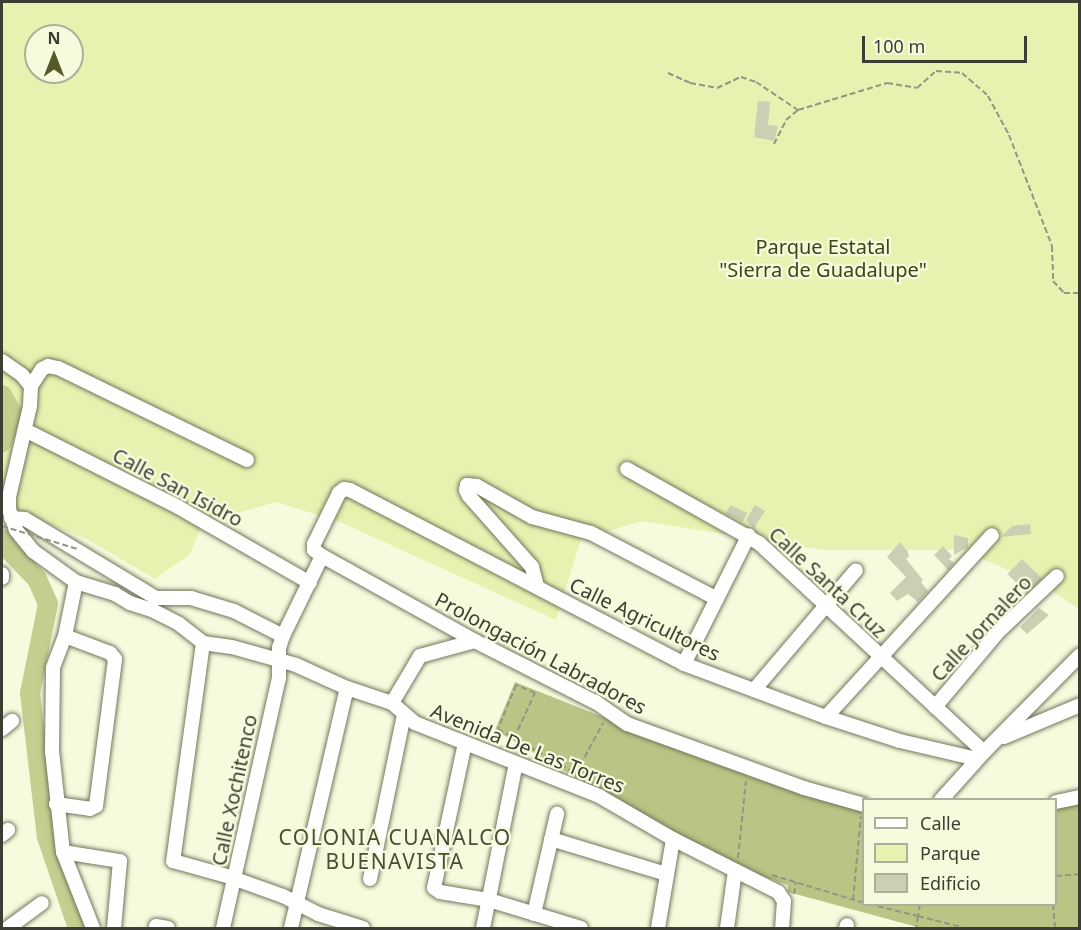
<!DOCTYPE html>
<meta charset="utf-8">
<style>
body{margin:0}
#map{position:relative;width:1081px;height:930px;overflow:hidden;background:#f6fbde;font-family:"Noto Sans",sans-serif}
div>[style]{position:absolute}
.green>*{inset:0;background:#e7f2b0}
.forest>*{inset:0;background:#bac484}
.river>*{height:20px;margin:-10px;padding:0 10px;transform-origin:10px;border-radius:10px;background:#c4cf8f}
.building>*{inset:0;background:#cbd0b4;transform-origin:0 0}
.path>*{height:2px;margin-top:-1px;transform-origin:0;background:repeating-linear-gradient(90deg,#939683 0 6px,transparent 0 9px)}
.roads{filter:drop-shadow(0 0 2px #72765d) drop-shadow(0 0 2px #72765d)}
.minor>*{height:14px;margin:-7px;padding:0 7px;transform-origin:7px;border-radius:7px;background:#fff}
.path-bridge>*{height:2px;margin-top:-1px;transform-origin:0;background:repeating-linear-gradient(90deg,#939683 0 6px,transparent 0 9px)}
span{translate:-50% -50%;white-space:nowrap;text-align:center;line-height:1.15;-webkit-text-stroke:4.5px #f6fbde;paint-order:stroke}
.park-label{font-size:20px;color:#3e4414}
.street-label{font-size:20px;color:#3c3e33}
.neighbourhood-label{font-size:21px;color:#4a4e36;letter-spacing:1.5px}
.frame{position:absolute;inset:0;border:3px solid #3c3e33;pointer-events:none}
.legend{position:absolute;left:862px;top:798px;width:195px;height:108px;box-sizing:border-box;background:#f6fbde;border:2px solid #acaf9a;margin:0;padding:8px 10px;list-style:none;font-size:18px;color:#3c3e33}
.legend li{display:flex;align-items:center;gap:12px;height:30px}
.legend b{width:30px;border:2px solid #acaf9a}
.north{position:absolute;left:24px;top:24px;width:60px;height:60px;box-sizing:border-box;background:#f6fbde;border:2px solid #acaf9a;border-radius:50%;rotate:0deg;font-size:16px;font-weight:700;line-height:24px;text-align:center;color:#3c3e33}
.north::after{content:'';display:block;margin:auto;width:21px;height:27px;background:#545a29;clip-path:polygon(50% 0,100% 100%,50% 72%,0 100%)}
.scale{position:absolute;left:862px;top:36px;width:165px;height:27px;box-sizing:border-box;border:3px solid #3c3e33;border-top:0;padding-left:8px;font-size:18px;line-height:21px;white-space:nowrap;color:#3c3e33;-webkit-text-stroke:4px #f6fbde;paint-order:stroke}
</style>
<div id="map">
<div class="green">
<i style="clip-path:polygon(evenodd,2px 2px,1079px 2px,1079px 609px,1048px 588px,963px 550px,823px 550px,642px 521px,581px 539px,556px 620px,340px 522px,276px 502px,203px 523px,190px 554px,155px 579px,85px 538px,2px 505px,2px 2px,36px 36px,72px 36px,72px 72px,36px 72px,36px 36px)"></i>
</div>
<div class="forest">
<i style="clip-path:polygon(515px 682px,723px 765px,863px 811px,864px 904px,1056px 904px,1056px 807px,1079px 802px,1079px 928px,921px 928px,788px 892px,788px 885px,736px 867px,676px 836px,495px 730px)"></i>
</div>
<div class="river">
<i style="left:2px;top:395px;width:21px;rotate:61deg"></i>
<i style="left:12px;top:413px;width:31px;rotate:109deg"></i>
<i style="left:2px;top:538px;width:11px;rotate:63deg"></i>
<i style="left:7px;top:548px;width:43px;rotate:45.9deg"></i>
<i style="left:37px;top:579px;width:27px;rotate:66deg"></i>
<i style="left:48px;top:604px;width:91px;rotate:101.4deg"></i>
<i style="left:30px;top:693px;width:145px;rotate:83.3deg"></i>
<i style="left:47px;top:837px;width:96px;rotate:71.2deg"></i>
</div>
<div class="building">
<i style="clip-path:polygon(758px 101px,770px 102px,768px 125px,778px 126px,774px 141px,754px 137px)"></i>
<i style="left:730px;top:505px;width:19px;height:10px;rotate:25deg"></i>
<i style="clip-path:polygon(755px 505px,765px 511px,754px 528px,746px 520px)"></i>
<i style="clip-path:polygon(1030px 524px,1031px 534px,1001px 537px,1012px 526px)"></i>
<i style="clip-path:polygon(954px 535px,968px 538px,968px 547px,954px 555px)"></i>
<i style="clip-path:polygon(900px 542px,908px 552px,909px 556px,906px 559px,923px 580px,921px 582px,928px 591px,918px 602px,908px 594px,897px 601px,890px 593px,906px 577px,887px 557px)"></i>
<i style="clip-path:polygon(943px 546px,952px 556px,949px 559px,954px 563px,948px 570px,934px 555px)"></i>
<i style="left:1022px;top:559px;width:28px;height:21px;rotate:44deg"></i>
<i style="clip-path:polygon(1039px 608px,1049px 615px,1027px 634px,1020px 627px)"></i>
</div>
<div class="path">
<i style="left:668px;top:73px;width:24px;rotate:24deg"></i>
<i style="left:690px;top:83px;width:27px;rotate:10deg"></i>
<i style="left:717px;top:88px;width:26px;rotate:-25deg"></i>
<i style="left:741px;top:77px;width:16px;rotate:18deg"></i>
<i style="left:756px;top:82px;width:50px;rotate:33.7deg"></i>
<i style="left:774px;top:144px;width:27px;rotate:-63deg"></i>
<i style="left:786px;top:120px;width:16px;rotate:-40deg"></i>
<i style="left:798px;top:110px;width:93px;rotate:-16.9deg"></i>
<i style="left:887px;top:83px;width:30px;rotate:9deg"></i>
<i style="left:917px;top:88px;width:25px;rotate:-42deg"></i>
<i style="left:936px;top:71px;width:26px;rotate:4deg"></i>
<i style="left:962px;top:73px;width:35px;rotate:41deg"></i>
<i style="left:988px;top:96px;width:44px;rotate:61.7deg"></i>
<i style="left:1009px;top:135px;width:119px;rotate:68.8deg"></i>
<i style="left:1052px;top:246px;width:35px;rotate:88deg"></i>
<i style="left:1053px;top:281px;width:16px;rotate:47deg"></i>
<i style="left:1064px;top:293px;width:16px"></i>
<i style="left:514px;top:738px;width:50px;rotate:-65deg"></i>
<i style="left:535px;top:693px;width:21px;rotate:-157deg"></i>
<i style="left:516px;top:685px;width:48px;rotate:112.2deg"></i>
<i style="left:498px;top:729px;width:90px;rotate:29.4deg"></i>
<i style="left:576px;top:773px;width:57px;rotate:-61.6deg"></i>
<i style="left:738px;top:858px;width:77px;rotate:-84.1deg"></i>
<i style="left:772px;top:875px;width:96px;rotate:16.9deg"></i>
<i style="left:1056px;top:876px;width:24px;rotate:-5deg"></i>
<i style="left:794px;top:894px;width:12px;rotate:-81deg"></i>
<i style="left:853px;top:900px;width:84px;rotate:-84.6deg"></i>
<i style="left:869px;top:904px;width:50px;rotate:13.8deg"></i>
<i style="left:918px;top:916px;width:12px;rotate:99deg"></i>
<i style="left:920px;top:904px;width:12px;rotate:99deg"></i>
<i style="left:918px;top:916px;width:49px;rotate:14.3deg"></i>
<i style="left:1053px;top:904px;width:24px;rotate:85deg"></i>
</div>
<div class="roads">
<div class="minor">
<i style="left:2px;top:361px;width:24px;rotate:35deg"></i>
<i style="left:22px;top:375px;width:14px;rotate:51deg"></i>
<i style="left:25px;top:430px;width:171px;rotate:26.7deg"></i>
<i style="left:178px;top:507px;width:152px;rotate:29.9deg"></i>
<i style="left:247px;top:460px;width:210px;rotate:-154deg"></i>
<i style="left:58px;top:368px;width:10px;rotate:-169deg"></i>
<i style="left:48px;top:366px;width:7px;rotate:153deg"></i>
<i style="left:42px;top:369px;width:20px;rotate:123deg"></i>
<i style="left:31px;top:386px;width:20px;rotate:93deg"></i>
<i style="left:30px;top:406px;width:93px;rotate:103deg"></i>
<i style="left:9px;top:497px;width:12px;rotate:90deg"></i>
<i style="left:9px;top:509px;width:22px;rotate:72deg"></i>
<i style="left:16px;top:530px;width:27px;rotate:51deg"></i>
<i style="left:33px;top:551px;width:53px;rotate:35.8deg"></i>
<i style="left:76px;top:582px;width:41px;rotate:17.1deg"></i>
<i style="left:115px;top:594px;width:17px;rotate:31deg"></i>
<i style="left:130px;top:603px;width:23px;rotate:18deg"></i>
<i style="left:152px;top:610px;width:30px;rotate:27deg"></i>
<i style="left:179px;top:624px;width:31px;rotate:38deg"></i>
<i style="left:203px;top:643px;width:29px;rotate:8deg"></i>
<i style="left:232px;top:647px;width:66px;rotate:15.7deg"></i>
<i style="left:296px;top:665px;width:56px;rotate:24.3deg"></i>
<i style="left:347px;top:688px;width:47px;rotate:18.4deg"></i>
<i style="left:392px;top:703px;width:30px;rotate:41deg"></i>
<i style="left:415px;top:723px;width:198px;rotate:21.6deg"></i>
<i style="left:599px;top:796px;width:86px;rotate:30.2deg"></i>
<i style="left:673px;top:839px;width:118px;rotate:26.8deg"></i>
<i style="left:778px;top:892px;width:11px;rotate:56deg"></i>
<i style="left:784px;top:901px;width:27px;rotate:94deg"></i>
<i style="left:627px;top:469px;width:151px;rotate:29.3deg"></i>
<i style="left:759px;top:543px;width:307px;rotate:42.9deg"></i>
<i style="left:11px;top:518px;width:14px;rotate:4deg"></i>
<i style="left:25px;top:519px;width:153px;rotate:31.1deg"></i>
<i style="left:156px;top:598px;width:35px"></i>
<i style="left:191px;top:598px;width:45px;rotate:16.8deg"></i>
<i style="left:234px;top:611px;width:55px;rotate:27deg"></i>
<i style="left:2px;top:574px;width:4px;rotate:90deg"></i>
<i style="left:76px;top:582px;width:55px;rotate:101.5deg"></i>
<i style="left:65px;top:636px;width:34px;rotate:111deg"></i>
<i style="left:53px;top:668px;width:83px;rotate:90.7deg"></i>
<i style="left:52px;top:751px;width:102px;rotate:83.8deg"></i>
<i style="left:63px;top:852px;width:82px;rotate:68.5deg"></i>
<i style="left:537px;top:586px;width:20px;rotate:-105deg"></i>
<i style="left:532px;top:567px;width:95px;rotate:-131.6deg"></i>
<i style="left:469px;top:496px;width:7px;rotate:-117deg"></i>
<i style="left:466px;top:490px;width:5px;rotate:-79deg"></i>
<i style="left:467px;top:485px;width:10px;rotate:6deg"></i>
<i style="left:477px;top:486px;width:63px;rotate:29.4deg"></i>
<i style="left:532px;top:517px;width:61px;rotate:15.2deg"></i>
<i style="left:591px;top:533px;width:142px;rotate:27.6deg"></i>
<i style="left:203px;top:643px;width:220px;rotate:97.8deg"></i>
<i style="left:173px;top:861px;width:56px;rotate:15.5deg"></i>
<i style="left:227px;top:876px;width:59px;rotate:19.7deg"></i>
<i style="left:283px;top:896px;width:39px;rotate:27deg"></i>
<i style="left:318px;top:914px;width:47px;rotate:17.3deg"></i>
<i style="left:684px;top:664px;width:144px;rotate:-63.3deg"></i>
<i style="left:754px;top:690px;width:157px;rotate:-49.6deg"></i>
<i style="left:392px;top:703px;width:55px;rotate:-59.2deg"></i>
<i style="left:420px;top:656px;width:57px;rotate:-15.3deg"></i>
<i style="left:935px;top:707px;width:98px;rotate:-50deg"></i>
<i style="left:998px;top:632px;width:81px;rotate:-43.5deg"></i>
<i style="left:826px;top:717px;width:246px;rotate:-47.6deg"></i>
<i style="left:2px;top:729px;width:13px;rotate:-39deg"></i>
<i style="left:1004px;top:737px;width:82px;rotate:-22.8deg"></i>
<i style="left:465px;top:743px;width:148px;rotate:102.1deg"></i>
<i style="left:434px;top:888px;width:7px;rotate:34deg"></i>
<i style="left:440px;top:892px;width:50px;rotate:9.3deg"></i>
<i style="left:489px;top:900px;width:96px;rotate:16.9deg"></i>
<i style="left:941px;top:800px;width:64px;rotate:-48.1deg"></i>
<i style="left:984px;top:752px;width:136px;rotate:-45.3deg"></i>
<i style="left:1056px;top:802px;width:25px;rotate:-12deg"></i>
<i style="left:56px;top:804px;width:34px;rotate:8deg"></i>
<i style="left:90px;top:809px;width:7px;rotate:-27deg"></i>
<i style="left:96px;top:806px;width:148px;rotate:-82.6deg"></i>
<i style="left:115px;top:659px;width:8px;rotate:-130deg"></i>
<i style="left:110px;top:653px;width:48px;rotate:-159.3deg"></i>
<i style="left:864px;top:805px;width:62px;rotate:-164.2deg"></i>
<i style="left:804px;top:788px;width:188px;rotate:-160.1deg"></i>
<i style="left:627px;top:724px;width:39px;rotate:-145deg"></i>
<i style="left:595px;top:702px;width:135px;rotate:-153.1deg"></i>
<i style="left:475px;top:641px;width:175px;rotate:-150.9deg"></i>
<i style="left:322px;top:556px;width:10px;rotate:-143deg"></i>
<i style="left:314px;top:550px;width:6px;rotate:-90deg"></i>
<i style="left:314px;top:544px;width:57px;rotate:-63.9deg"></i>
<i style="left:339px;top:493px;width:6px;rotate:-39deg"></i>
<i style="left:344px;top:489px;width:6px;rotate:9deg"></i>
<i style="left:350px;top:490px;width:377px;rotate:27.5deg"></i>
<i style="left:684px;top:664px;width:152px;rotate:20.5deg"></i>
<i style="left:826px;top:717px;width:78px;rotate:18deg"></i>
<i style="left:900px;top:741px;width:79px;rotate:13.2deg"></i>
<i style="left:2px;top:835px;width:8px;rotate:-40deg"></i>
<i style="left:551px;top:839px;width:120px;rotate:16.9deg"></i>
<i style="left:63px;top:852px;width:58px;rotate:9deg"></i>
<i style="left:120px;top:861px;width:67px;rotate:95.1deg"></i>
<i style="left:370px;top:879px;width:167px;rotate:-78.3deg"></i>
<i style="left:534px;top:914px;width:103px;rotate:-77deg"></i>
<i style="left:156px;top:926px;width:12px;rotate:9deg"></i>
<i style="left:8px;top:928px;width:42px;rotate:-36.3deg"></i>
<i style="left:223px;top:928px;width:256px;rotate:-77.4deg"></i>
<i style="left:279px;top:678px;width:30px;rotate:-90deg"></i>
<i style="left:279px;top:648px;width:13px;rotate:-72deg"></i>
<i style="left:283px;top:636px;width:89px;rotate:-64deg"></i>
<i style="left:291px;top:928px;width:246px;rotate:-76.9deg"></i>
<i style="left:483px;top:928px;width:168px;rotate:-78.7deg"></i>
<i style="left:658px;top:928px;width:90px;rotate:-80.4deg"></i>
<i style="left:727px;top:928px;width:58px;rotate:-82deg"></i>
<i style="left:846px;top:928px;width:3px;rotate:-72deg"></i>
</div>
</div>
<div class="path-bridge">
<i style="left:2px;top:526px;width:78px;rotate:17deg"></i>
</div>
<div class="park-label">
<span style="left:823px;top:258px">Parque Estatal<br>"Sierra de Guadalupe"</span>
</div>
<div class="street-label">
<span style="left:178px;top:487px;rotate:28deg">Calle San Isidro</span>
<span style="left:828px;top:582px;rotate:43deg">Calle Santa Cruz</span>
<span style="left:645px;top:619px;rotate:26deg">Calle Agricultores</span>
<span style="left:981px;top:628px;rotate:-47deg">Calle Jornalero</span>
<span style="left:541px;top:653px;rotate:28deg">Prolongación Labradores</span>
<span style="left:528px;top:748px;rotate:22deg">Avenida De Las Torres</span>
<span style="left:234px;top:790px;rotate:-78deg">Calle Xochitenco</span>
</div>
<div class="neighbourhood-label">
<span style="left:395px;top:849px">COLONIA CUANALCO<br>BUENAVISTA</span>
</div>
<div class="frame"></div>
<ul class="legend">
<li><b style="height:8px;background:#fff"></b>Calle</li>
<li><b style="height:16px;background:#e7f2b0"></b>Parque</li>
<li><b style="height:16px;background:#cbd0b4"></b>Edificio</li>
</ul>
<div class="north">N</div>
<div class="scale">100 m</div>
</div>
